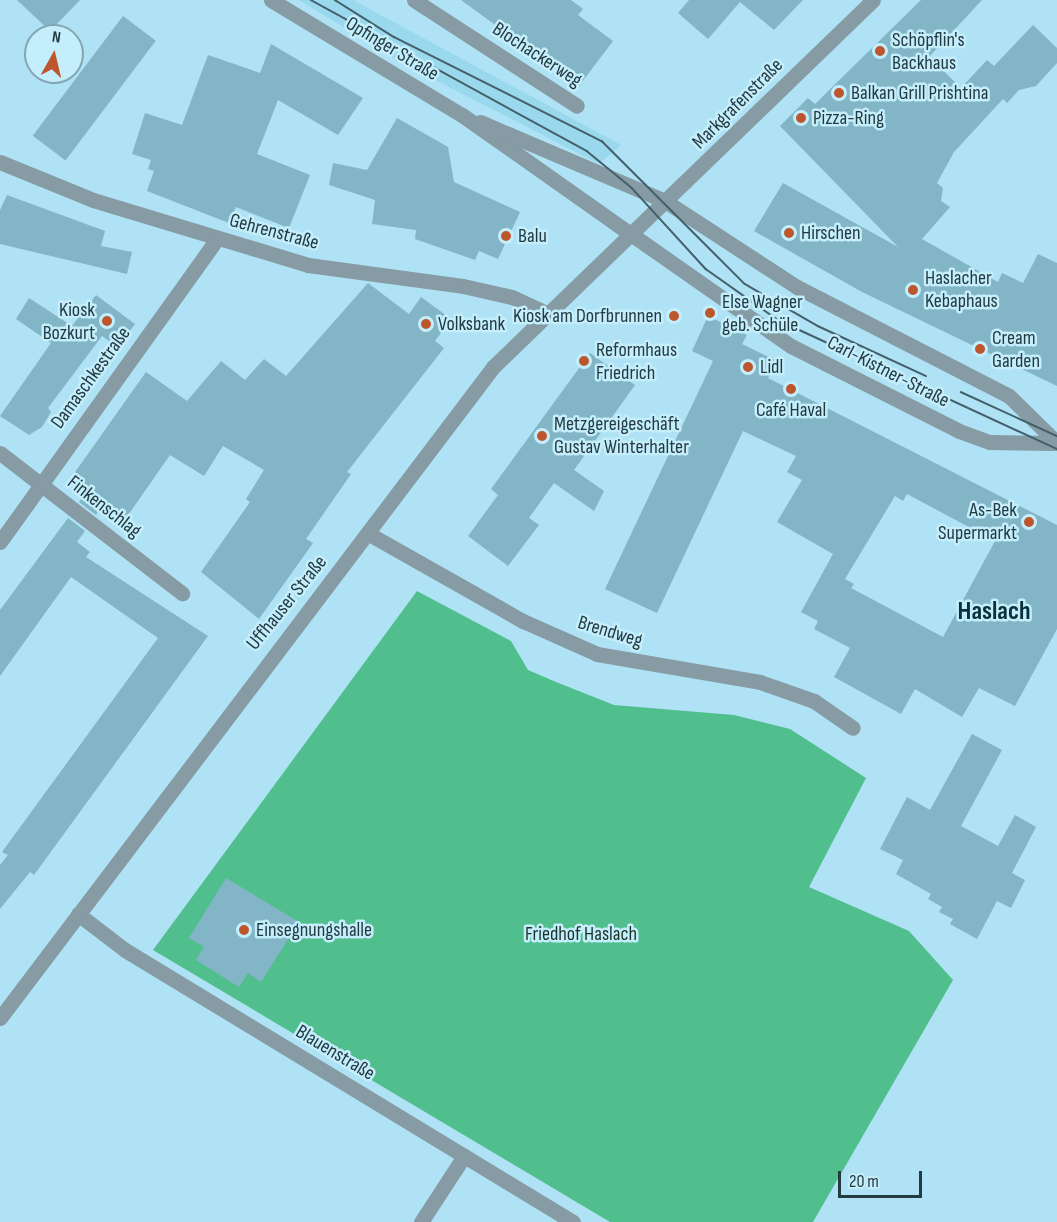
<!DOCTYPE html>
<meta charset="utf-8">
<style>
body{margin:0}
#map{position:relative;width:1057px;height:1222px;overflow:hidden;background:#aee2f4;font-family:"Sofia Sans Condensed",sans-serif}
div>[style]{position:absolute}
.built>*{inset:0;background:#9ad8ed}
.green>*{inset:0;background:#51bf8d}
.building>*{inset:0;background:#82b5c6;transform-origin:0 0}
.minor>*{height:15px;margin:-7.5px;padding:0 7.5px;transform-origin:7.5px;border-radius:7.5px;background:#869ba3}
.tertiary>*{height:15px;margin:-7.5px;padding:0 7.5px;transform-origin:7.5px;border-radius:7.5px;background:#869ba3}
.tram>*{height:1.5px;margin:-0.75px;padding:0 0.75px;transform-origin:0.75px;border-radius:0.75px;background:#43606a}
.dots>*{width:16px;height:16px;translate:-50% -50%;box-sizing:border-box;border:3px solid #c4eefc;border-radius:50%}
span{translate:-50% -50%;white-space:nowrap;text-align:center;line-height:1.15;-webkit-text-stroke:5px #c4eefc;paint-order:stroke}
.poi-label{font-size:20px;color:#243a41}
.left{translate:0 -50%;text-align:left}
.right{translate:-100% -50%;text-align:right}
.street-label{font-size:20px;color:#243a41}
.park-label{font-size:20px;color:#1b3327}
.district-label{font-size:26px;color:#09313c;font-weight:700}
.north{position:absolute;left:24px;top:24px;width:60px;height:60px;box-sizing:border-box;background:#c4eefc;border:2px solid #84a6b1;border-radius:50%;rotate:8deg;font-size:16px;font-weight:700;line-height:24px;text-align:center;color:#243a41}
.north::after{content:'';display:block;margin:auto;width:21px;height:27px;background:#bd552d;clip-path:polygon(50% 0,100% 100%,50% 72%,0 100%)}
.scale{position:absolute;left:838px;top:1171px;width:84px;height:27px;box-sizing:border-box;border:3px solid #243a41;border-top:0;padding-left:8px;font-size:18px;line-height:21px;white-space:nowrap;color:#243a41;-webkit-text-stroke:4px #c4eefc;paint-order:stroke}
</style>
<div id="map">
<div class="built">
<i style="clip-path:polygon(299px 0,353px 0,621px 145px,599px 164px,404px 64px)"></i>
</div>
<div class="green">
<i style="clip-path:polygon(417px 591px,511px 641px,528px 670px,556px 682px,614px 705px,734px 715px,790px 729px,866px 778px,809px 887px,909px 931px,953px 980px,813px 1222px,610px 1222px,153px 950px)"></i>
</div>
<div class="building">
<i style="clip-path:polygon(17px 0,80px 0,50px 31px)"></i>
<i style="clip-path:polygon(461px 0,571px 0,583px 9px,578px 15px,613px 41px,579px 86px)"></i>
<i style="clip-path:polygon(689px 0,803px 0,774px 30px,740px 2px,708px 39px,678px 13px)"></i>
<i style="clip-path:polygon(921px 0,982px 0,929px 57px,961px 88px,987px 60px,994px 66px,1033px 25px,1057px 48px,1057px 63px,1036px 86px,1019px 90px,1007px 103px,1003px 99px,954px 152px,937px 183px,943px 188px,941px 201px,950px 207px,922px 239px,998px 282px,1002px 273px,1023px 283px,1038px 254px,1057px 263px,1057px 386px,862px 292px,754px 231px,783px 183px,898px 247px,780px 126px,808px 98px,815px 104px)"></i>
<i style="left:123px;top:16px;width:41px;height:150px;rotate:37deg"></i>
<i style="clip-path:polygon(271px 44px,363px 98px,338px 135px,278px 100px,257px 154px,310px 175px,289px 228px,236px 207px,229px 223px,147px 191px,154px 171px,148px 169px,151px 160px,132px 154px,145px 113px,182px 125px,208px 55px,260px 73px)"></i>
<i style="clip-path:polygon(397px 118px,448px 147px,454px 182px,520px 212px,498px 259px,479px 251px,475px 260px,415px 239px,416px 230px,372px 224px,375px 200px,329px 185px,333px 163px,367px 170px)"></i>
<i style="clip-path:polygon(7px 195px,105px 231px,101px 246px,132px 252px,127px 274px,0 244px,0 210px)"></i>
<i style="clip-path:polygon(368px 283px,409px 314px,421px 297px,451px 319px,435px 341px,444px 348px,347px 472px,351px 474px,306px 539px,313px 543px,259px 619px,201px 572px,250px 502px,246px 499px,264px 470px,223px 446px,204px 476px,170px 455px,124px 521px,99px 510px,96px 515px,79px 502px,85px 494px,68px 482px,146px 372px,187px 401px,221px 361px,245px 380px,264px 359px,286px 376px)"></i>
<i style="clip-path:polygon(96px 295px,135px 324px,118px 347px,102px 336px,48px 408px,51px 412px,42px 427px,29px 435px,0 416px,51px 343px,16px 319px,29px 298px,72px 326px)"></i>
<i style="clip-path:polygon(evenodd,708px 316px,747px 335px,742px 344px,777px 361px,768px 378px,1057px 525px,1057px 629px,1015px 706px,979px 688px,962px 717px,915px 689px,901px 714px,834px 677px,850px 648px,814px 629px,818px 621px,801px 612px,833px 554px,777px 522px,802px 480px,787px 472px,796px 456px,743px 431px,657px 613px,605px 589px,713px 361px,692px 351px,708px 316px,907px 494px,995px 541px,943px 637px,851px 588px,854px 584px,845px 579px,895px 496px,903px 501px,907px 494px)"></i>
<i style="clip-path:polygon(590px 353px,635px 385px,574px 470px,604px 491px,594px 511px,554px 483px,529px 518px,539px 525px,508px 566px,468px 536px,498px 495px,491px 489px)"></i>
<i style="clip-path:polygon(68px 518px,85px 531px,77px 542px,90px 552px,86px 557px,208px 636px,34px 875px,30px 872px,0 909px,0 865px,8px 855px,2px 852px,158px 638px,71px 577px,0 676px,0 610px)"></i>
<i style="clip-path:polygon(972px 734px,1002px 750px,961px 826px,998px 846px,1015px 815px,1036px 827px,1012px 873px,1025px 880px,1011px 908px,997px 901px,977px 939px,950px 924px,953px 919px,939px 912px,942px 907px,928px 899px,931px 894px,896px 874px,903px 860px,880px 849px,907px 797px,930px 810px)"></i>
<i style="clip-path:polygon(226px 878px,299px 922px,261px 982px,248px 973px,239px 987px,196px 960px,204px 947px,189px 938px)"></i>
</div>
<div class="minor">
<i style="left:414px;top:0;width:194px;rotate:33deg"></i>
<i style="left:0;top:162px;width:100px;rotate:22.2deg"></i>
<i style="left:93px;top:200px;width:225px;rotate:16.8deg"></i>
<i style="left:308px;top:265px;width:156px;rotate:7.7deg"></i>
<i style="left:463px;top:286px;width:50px;rotate:12.7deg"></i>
<i style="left:512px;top:297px;width:35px;rotate:25deg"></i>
<i style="left:665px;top:201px;width:158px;rotate:33.1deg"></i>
<i style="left:797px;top:287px;width:238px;rotate:27.2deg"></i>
<i style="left:1009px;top:396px;width:67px;rotate:44.4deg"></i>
<i style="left:628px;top:232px;width:199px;rotate:35deg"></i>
<i style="left:791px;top:346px;width:188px;rotate:26.8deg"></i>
<i style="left:959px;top:431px;width:33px;rotate:20deg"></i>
<i style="left:990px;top:442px;width:67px;rotate:0.9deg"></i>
<i style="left:0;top:453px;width:230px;rotate:37.6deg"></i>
<i style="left:369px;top:534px;width:177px;rotate:29.5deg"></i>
<i style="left:523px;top:621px;width:81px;rotate:24deg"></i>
<i style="left:597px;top:654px;width:165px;rotate:9.7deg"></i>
<i style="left:760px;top:682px;width:57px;rotate:19.4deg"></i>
<i style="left:814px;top:701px;width:47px;rotate:34.7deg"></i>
<i style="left:0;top:542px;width:373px;rotate:-54.4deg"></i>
<i style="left:78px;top:914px;width:59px;rotate:37.5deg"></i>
<i style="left:125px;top:950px;width:524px;rotate:31.26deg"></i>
<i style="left:421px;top:1222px;width:79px;rotate:-56.9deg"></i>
</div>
<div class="tertiary">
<i style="left:271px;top:0;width:223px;rotate:31.1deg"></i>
<i style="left:462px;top:115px;width:203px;rotate:35.2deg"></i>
<i style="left:480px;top:122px;width:201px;rotate:23.1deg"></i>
<i style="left:0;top:1018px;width:817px;rotate:-52.86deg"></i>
<i style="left:493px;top:367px;width:528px;rotate:-44deg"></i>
</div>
<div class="tram">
<i style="left:311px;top:0;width:315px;rotate:28.7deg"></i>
<i style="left:587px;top:151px;width:58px;rotate:39.4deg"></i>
<i style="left:632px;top:188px;width:110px;rotate:47.6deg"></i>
<i style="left:706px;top:269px;width:88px;rotate:35.3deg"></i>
<i style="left:778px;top:320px;width:307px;rotate:24.8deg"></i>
<i style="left:335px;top:0;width:70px;rotate:32.1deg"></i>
<i style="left:394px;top:37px;width:233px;rotate:26.6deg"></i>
<i style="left:602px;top:141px;width:202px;rotate:45deg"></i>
<i style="left:745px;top:284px;width:84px;rotate:29.9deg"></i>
<i style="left:818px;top:326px;width:119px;rotate:24.8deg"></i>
<i style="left:961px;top:392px;width:106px;rotate:24.6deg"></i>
</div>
<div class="dots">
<i style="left:880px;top:51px;background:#bd552d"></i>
<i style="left:839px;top:93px;background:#bd552d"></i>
<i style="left:801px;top:118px;background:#bd552d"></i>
<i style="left:789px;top:233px;background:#bd552d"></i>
<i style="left:506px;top:236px;background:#bd552d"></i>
<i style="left:913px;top:290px;background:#bd552d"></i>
<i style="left:710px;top:313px;background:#bd552d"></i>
<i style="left:674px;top:316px;background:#bd552d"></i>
<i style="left:107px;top:321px;background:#bd552d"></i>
<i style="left:426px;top:324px;background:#bd552d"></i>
<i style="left:980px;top:349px;background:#bd552d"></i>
<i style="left:584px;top:361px;background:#bd552d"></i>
<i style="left:748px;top:367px;background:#bd552d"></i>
<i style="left:791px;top:389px;background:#bd552d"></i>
<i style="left:542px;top:436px;background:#bd552d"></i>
<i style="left:1029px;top:522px;background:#bd552d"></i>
<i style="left:244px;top:930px;background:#bd552d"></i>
</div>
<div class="poi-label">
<span class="left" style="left:892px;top:52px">Schöpflin's<br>Backhaus</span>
<span class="left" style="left:851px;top:93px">Balkan Grill Prishtina</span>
<span class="left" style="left:813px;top:118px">Pizza-Ring</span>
<span class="left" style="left:801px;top:233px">Hirschen</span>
<span class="left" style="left:518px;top:236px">Balu</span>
<span class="left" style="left:925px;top:290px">Haslacher<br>Kebaphaus</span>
<span class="left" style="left:722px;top:314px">Else Wagner<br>geb. Schüle</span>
<span class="right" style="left:95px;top:322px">Kiosk<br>Bozkurt</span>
<span class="right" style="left:662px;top:316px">Kiosk am Dorfbrunnen</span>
<span class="left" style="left:438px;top:324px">Volksbank</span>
<span class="left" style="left:992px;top:350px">Cream<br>Garden</span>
<span class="left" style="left:596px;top:362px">Reformhaus<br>Friedrich</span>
<span class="left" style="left:760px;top:367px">Lidl</span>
<span style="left:791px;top:410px">Café Haval</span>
<span class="left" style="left:554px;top:436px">Metzgereigeschäft<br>Gustav Winterhalter</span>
<span class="right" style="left:1017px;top:522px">As-Bek<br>Supermarkt</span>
<span class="left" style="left:256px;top:930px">Einsegnungshalle</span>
</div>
<div class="street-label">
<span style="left:392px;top:49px;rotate:31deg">Opfinger Straße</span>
<span style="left:537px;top:55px;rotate:33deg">Blochackerweg</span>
<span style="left:738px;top:104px;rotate:-45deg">Markgrafenstraße</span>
<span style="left:274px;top:232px;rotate:15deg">Gehrenstraße</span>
<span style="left:888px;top:372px;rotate:27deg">Carl-Kistner-Straße</span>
<span style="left:91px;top:378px;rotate:-54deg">Damaschkestraße</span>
<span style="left:104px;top:507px;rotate:38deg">Finkenschlag</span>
<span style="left:287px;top:603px;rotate:-51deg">Uffhauser Straße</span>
<span style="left:610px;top:632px;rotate:17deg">Brendweg</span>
<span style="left:335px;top:1053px;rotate:31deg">Blauenstraße</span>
</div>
<div class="park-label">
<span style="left:581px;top:934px">Friedhof Haslach</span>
</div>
<div class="district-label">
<span style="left:994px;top:612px">Haslach</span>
</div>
<div class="north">N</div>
<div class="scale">20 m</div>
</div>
